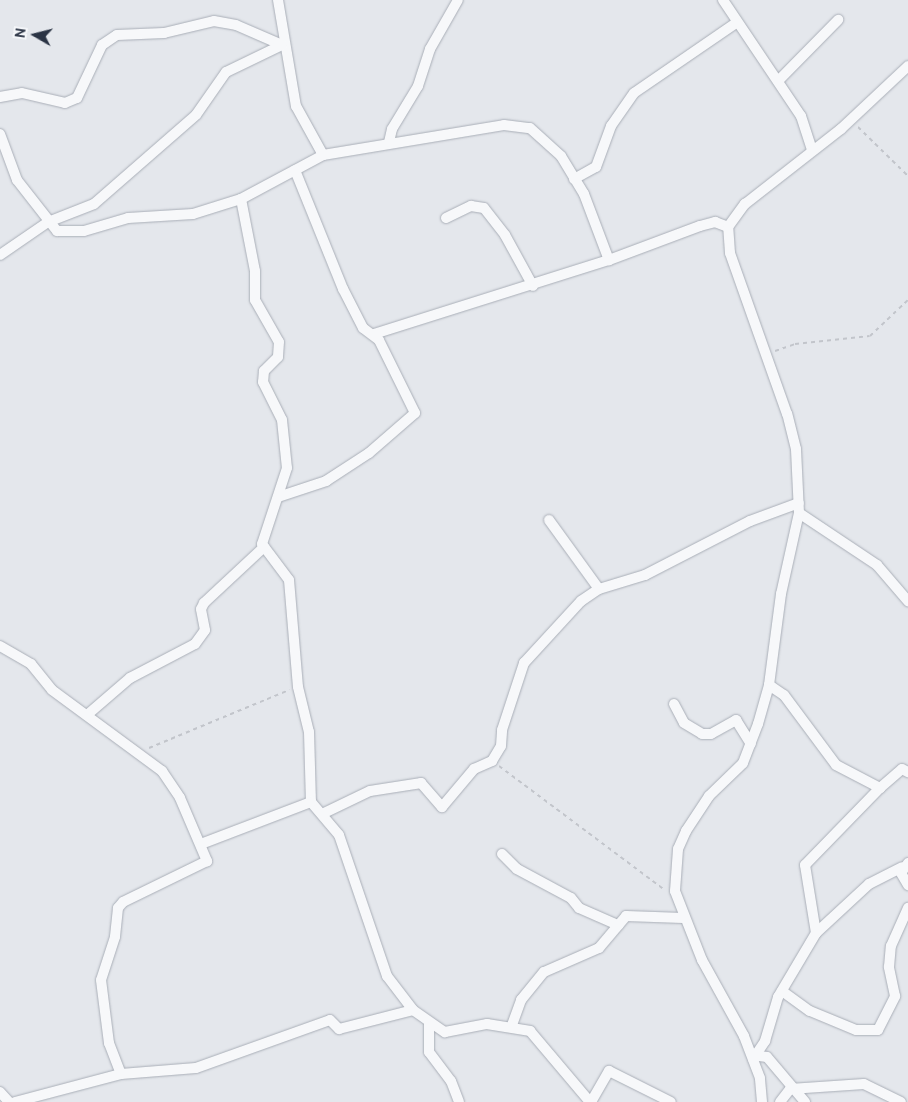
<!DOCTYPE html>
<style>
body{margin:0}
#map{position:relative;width:908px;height:1102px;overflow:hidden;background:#e4e7ec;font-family:Cabin,sans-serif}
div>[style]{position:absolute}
.path>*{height:2px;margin-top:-1px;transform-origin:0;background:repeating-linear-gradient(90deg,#c2c5cb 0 4px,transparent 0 8px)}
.roads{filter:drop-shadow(0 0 1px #a9aeb7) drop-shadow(0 0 1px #a9aeb7)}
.minor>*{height:10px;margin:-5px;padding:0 5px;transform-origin:5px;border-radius:5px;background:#f7f8fa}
span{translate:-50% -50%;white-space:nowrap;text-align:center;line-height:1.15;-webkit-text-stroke:5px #f4f6f9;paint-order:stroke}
.north{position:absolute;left:10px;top:10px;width:50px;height:50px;-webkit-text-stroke:4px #f4f6f9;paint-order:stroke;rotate:278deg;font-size:14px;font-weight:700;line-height:20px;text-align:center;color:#2b3445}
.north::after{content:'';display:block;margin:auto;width:18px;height:22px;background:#2b3445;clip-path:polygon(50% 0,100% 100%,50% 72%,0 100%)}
</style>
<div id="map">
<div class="path">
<i style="left:858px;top:127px;width:70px;rotate:44.4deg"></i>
<i style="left:775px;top:351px;width:21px;rotate:-19deg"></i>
<i style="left:795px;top:344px;width:75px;rotate:-6.1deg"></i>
<i style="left:870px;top:336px;width:52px;rotate:-43.5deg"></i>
<i style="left:149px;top:748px;width:152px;rotate:-22.5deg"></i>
<i style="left:499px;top:766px;width:207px;rotate:36.8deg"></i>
</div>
<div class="roads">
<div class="minor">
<i style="left:278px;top:0;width:108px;rotate:80.4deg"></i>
<i style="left:296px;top:106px;width:56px;rotate:61.1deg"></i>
<i style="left:723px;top:0;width:140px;rotate:56.1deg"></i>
<i style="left:801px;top:116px;width:36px;rotate:72deg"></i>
<i style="left:778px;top:81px;width:86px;rotate:-45.5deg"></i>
<i style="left:0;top:97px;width:22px;rotate:-10deg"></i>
<i style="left:22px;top:93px;width:44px;rotate:13.1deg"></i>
<i style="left:65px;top:103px;width:13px;rotate:-23deg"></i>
<i style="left:77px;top:98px;width:59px;rotate:-64.7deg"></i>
<i style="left:102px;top:45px;width:18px;rotate:-34deg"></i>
<i style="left:117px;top:35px;width:47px;rotate:-2.4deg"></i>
<i style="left:164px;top:33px;width:51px;rotate:-13.5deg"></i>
<i style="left:214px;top:21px;width:22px;rotate:10deg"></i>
<i style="left:236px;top:25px;width:50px;rotate:23.5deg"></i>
<i style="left:282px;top:45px;width:62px;rotate:154.3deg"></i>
<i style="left:226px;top:72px;width:52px;rotate:124.9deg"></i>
<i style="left:196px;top:115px;width:135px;rotate:138.9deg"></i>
<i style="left:94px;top:204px;width:49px;rotate:158.6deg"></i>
<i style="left:48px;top:222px;width:58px;rotate:145.5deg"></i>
<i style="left:0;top:134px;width:49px;rotate:69.7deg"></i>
<i style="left:17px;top:180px;width:65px;rotate:51.9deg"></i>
<i style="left:57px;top:231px;width:27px"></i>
<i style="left:84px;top:231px;width:46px;rotate:-16.5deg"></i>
<i style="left:128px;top:218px;width:65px;rotate:-3.5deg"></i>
<i style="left:193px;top:214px;width:50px;rotate:-17.4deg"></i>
<i style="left:241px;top:199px;width:93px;rotate:-28.2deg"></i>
<i style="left:323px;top:155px;width:183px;rotate:-9.4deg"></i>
<i style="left:504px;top:125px;width:26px;rotate:7deg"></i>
<i style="left:530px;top:128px;width:42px;rotate:42.1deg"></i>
<i style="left:561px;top:156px;width:44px;rotate:58.8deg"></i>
<i style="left:584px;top:194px;width:71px;rotate:69.3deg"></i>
<i style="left:609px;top:260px;width:97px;rotate:-20.5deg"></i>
<i style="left:700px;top:226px;width:16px;rotate:-15deg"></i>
<i style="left:715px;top:222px;width:14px;rotate:21deg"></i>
<i style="left:389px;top:142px;width:13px;rotate:-77deg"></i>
<i style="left:392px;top:129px;width:50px;rotate:-58.8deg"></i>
<i style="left:418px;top:86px;width:39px;rotate:-72deg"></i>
<i style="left:430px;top:49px;width:56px;rotate:-60.3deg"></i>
<i style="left:574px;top:179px;width:25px;rotate:-29deg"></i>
<i style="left:596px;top:167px;width:44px;rotate:-69.9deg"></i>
<i style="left:611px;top:126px;width:40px;rotate:-55.1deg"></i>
<i style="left:634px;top:93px;width:124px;rotate:-34.5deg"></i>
<i style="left:241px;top:199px;width:73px;rotate:79deg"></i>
<i style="left:255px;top:271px;width:29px;rotate:90deg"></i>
<i style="left:255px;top:300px;width:48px;rotate:60.3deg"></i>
<i style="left:279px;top:342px;width:15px;rotate:94deg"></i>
<i style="left:278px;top:357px;width:20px;rotate:135deg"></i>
<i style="left:264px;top:371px;width:11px;rotate:95deg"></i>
<i style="left:263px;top:382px;width:42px;rotate:63.4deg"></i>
<i style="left:282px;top:420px;width:48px;rotate:84.1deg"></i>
<i style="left:287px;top:468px;width:80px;rotate:108.2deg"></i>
<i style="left:262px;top:544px;width:45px;rotate:53.1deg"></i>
<i style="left:289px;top:580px;width:107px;rotate:85.2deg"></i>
<i style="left:298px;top:687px;width:46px;rotate:76.3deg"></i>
<i style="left:309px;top:732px;width:70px;rotate:88.4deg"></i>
<i style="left:311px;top:802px;width:43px;rotate:49.7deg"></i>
<i style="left:339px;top:835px;width:149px;rotate:71.2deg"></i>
<i style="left:387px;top:976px;width:43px;rotate:52.6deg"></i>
<i style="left:413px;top:1010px;width:39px;rotate:35deg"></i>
<i style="left:445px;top:1032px;width:43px;rotate:-10.8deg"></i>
<i style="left:487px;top:1024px;width:44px;rotate:9.2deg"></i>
<i style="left:530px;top:1031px;width:93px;rotate:49.8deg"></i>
<i style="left:446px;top:218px;width:28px;rotate:-26deg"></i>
<i style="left:471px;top:206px;width:13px;rotate:9deg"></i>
<i style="left:484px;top:208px;width:34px;rotate:52deg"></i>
<i style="left:505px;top:235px;width:58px;rotate:61.2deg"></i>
<i style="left:374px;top:334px;width:246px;rotate:-17.5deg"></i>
<i style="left:278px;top:497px;width:51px;rotate:-18.4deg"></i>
<i style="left:326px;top:481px;width:51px;rotate:-33.1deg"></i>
<i style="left:369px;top:453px;width:61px;rotate:-41deg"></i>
<i style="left:415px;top:413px;width:81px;rotate:-116.3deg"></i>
<i style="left:379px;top:340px;width:20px;rotate:-143deg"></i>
<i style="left:363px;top:328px;width:44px;rotate:-117.1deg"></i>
<i style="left:343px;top:289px;width:128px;rotate:-112deg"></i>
<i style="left:799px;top:513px;width:94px;rotate:33.7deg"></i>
<i style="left:877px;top:565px;width:48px;rotate:49.3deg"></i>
<i style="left:549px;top:520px;width:85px;rotate:54.1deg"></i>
<i style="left:0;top:646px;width:36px;rotate:30deg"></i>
<i style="left:31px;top:664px;width:33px;rotate:51deg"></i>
<i style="left:52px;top:690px;width:137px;rotate:36.4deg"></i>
<i style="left:162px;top:771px;width:32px;rotate:56deg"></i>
<i style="left:180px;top:798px;width:69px;rotate:66.8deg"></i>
<i style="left:207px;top:861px;width:93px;rotate:154deg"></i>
<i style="left:123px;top:902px;width:8px;rotate:130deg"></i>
<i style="left:118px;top:908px;width:29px;rotate:96deg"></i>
<i style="left:115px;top:937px;width:45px;rotate:108deg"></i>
<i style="left:101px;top:980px;width:64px;rotate:82.8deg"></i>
<i style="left:109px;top:1043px;width:33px;rotate:69deg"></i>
<i style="left:769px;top:685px;width:18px;rotate:34deg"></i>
<i style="left:784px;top:695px;width:87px;rotate:53.4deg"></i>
<i style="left:836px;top:765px;width:50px;rotate:27.6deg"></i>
<i style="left:674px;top:704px;width:21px;rotate:62deg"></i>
<i style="left:684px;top:723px;width:21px;rotate:31deg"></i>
<i style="left:702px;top:734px;width:9px"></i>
<i style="left:711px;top:734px;width:29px;rotate:-29deg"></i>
<i style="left:736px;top:720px;width:28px;rotate:58deg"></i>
<i style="left:87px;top:715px;width:57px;rotate:-40.7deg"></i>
<i style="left:130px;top:678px;width:73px;rotate:-27.6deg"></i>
<i style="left:195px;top:644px;width:17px;rotate:-54deg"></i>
<i style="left:205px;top:630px;width:21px;rotate:-101deg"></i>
<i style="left:201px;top:609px;width:7px;rotate:-63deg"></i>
<i style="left:204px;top:603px;width:82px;rotate:-43deg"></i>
<i style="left:322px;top:814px;width:53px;rotate:-25.6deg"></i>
<i style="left:370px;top:791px;width:52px;rotate:-8.9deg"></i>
<i style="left:421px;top:783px;width:32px;rotate:49deg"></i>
<i style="left:442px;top:807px;width:50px;rotate:-49.9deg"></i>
<i style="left:474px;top:769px;width:20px;rotate:-24deg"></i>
<i style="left:492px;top:761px;width:17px;rotate:-59deg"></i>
<i style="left:501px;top:746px;width:16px;rotate:-86deg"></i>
<i style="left:502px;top:730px;width:71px;rotate:-71.8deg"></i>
<i style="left:524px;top:663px;width:84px;rotate:-47.4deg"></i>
<i style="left:581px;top:601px;width:22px;rotate:-34deg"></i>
<i style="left:599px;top:589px;width:48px;rotate:-16.9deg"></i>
<i style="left:645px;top:575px;width:118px;rotate:-27.2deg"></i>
<i style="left:750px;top:521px;width:52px;rotate:-20.2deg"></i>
<i style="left:201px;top:844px;width:118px;rotate:-20.9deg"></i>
<i style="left:502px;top:854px;width:21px;rotate:45deg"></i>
<i style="left:517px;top:869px;width:61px;rotate:28.2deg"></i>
<i style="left:571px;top:898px;width:13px;rotate:51deg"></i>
<i style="left:579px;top:908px;width:43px;rotate:23.6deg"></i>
<i style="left:908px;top:863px;width:12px;rotate:125deg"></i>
<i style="left:901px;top:873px;width:14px;rotate:60deg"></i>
<i style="left:816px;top:933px;width:72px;rotate:-42.8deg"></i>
<i style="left:869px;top:884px;width:37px;rotate:-27deg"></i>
<i style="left:782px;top:991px;width:34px;rotate:36deg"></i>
<i style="left:810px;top:1011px;width:50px;rotate:22.4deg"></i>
<i style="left:856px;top:1030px;width:22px"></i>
<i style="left:878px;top:1030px;width:38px;rotate:-63deg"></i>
<i style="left:895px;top:996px;width:30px;rotate:-102deg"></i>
<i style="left:889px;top:967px;width:21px;rotate:-85deg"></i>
<i style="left:891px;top:946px;width:42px;rotate:-65.9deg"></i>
<i style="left:429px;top:1023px;width:29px;rotate:90deg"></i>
<i style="left:429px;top:1052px;width:36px;rotate:53deg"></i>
<i style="left:451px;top:1081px;width:22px;rotate:69deg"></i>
<i style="left:512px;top:1025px;width:27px;rotate:-70deg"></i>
<i style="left:521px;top:1000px;width:36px;rotate:-51deg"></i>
<i style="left:544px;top:972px;width:60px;rotate:-23.6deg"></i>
<i style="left:599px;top:948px;width:42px;rotate:-49.8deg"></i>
<i style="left:626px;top:916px;width:57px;rotate:2deg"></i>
<i style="left:759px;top:1056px;width:8px;rotate:7deg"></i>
<i style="left:767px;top:1057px;width:59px;rotate:49.8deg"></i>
<i style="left:753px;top:1059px;width:22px;rotate:-56deg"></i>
<i style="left:765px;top:1041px;width:46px;rotate:-73.5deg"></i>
<i style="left:778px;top:997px;width:74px;rotate:-59.3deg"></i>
<i style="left:816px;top:933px;width:69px;rotate:-99.2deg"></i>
<i style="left:805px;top:865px;width:107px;rotate:-45.8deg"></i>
<i style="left:880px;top:788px;width:29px;rotate:-41deg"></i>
<i style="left:902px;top:769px;width:7px;rotate:27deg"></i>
<i style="left:0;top:1092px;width:13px;rotate:48deg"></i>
<i style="left:15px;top:1102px;width:110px;rotate:-14.8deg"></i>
<i style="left:121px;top:1074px;width:75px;rotate:-4.6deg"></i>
<i style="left:196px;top:1068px;width:142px;rotate:-19.7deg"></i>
<i style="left:330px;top:1020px;width:13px;rotate:45deg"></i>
<i style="left:339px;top:1029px;width:76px;rotate:-14.4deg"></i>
<i style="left:591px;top:1102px;width:36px;rotate:-60deg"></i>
<i style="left:609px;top:1071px;width:69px;rotate:26.6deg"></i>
<i style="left:762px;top:1102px;width:24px;rotate:-95deg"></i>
<i style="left:760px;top:1078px;width:45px;rotate:-110.9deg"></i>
<i style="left:744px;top:1036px;width:87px;rotate:-118.9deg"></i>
<i style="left:702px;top:960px;width:74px;rotate:-111.4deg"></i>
<i style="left:675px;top:891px;width:42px;rotate:-85.9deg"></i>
<i style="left:678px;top:849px;width:20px;rotate:-66deg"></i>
<i style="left:686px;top:831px;width:42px;rotate:-56.7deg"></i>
<i style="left:709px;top:796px;width:47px;rotate:-44.1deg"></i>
<i style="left:743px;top:763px;width:42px;rotate:-69deg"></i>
<i style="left:758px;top:724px;width:41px;rotate:-74.2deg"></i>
<i style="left:769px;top:685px;width:92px;rotate:-82.5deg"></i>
<i style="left:781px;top:594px;width:83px;rotate:-77.5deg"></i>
<i style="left:799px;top:513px;width:64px;rotate:-92.7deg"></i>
<i style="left:796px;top:449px;width:36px;rotate:-104deg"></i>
<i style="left:787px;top:414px;width:171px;rotate:-109.5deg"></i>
<i style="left:730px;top:253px;width:26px;rotate:-94deg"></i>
<i style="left:728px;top:227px;width:29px;rotate:-54deg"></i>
<i style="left:745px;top:204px;width:122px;rotate:-38deg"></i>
<i style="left:841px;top:129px;width:92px;rotate:-43.2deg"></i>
<i style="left:780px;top:1102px;width:16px;rotate:-52deg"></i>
<i style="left:790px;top:1089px;width:74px;rotate:-3.9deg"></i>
<i style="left:864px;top:1084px;width:41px;rotate:25.9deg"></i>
</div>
</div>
<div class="north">N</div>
</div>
